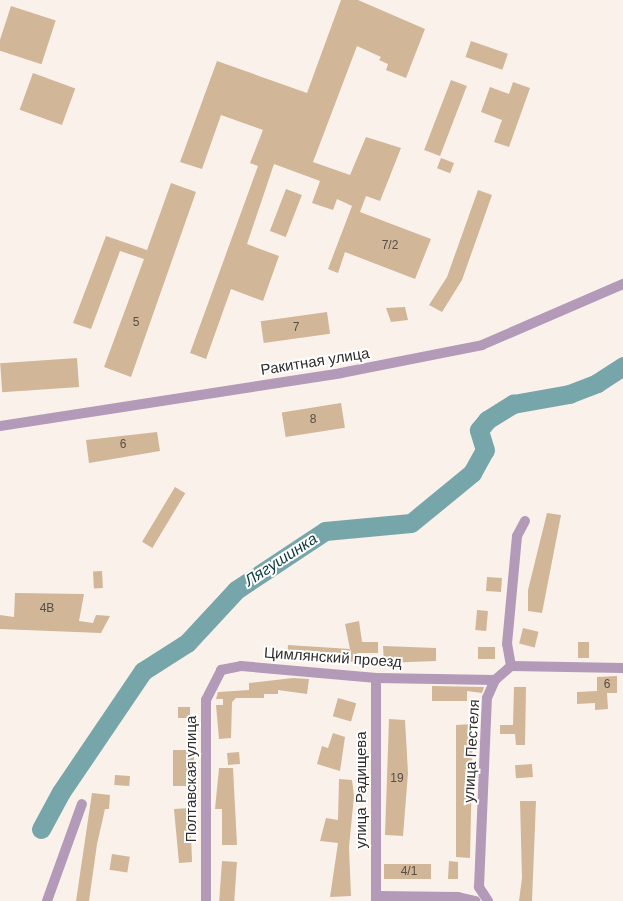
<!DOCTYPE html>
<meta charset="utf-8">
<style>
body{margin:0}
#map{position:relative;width:623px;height:901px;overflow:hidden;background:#fbf1eb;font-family:Helvetica,sans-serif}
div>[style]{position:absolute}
.river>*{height:19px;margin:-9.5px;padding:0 9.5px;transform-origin:9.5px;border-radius:9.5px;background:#76a6aa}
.building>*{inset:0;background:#d1b698;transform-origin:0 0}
.minor>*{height:10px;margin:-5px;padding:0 5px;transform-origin:5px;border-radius:5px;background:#b29ab8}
span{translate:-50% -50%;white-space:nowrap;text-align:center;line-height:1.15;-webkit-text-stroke:4px #fff;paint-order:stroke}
.number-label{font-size:12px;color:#584e46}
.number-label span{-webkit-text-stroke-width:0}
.street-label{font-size:15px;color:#302c2a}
.water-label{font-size:16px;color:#0e3d40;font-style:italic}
</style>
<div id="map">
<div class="river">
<i style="left:41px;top:829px;width:42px;rotate:-61.6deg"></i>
<i style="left:61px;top:792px;width:146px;rotate:-55.9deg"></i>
<i style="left:143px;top:671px;width:52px;rotate:-32.5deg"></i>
<i style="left:187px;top:643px;width:72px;rotate:-47.2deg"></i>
<i style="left:236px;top:590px;width:107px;rotate:-33.5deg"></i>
<i style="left:325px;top:531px;width:86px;rotate:-5.3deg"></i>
<i style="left:411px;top:523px;width:79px;rotate:-39.3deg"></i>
<i style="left:472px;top:473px;width:26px;rotate:-61deg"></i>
<i style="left:485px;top:450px;width:21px;rotate:-107deg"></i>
<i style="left:479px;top:430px;width:13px;rotate:-51deg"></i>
<i style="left:487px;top:420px;width:31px;rotate:-32deg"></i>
<i style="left:513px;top:404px;width:57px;rotate:-10.1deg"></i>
<i style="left:569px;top:394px;width:30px;rotate:-21deg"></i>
<i style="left:597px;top:383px;width:31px;rotate:-33deg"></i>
</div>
<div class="building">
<i style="clip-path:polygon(341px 0,358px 0,425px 29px,406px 78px,386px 70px,388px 64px,379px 60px,381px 57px,357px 46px,313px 162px,350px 175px,366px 137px,401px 148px,380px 201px,366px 196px,360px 212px,431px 239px,415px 279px,345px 252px,338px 273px,328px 269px,352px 206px,337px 199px,333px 210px,312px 203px,320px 181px,274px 164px,247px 244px,279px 256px,263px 301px,231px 289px,206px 359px,190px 353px,258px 166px,250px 163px,263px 130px,221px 115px,202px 169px,180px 162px,217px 61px,307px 93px)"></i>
<i style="left:11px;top:6px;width:47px;height:46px;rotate:18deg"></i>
<i style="left:471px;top:41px;width:39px;height:17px;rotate:19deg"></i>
<i style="left:33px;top:73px;width:45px;height:39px;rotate:20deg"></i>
<i style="left:451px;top:80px;width:17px;height:75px;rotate:21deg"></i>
<i style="clip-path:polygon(513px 82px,530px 88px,509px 147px,494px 142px,502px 120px,481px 112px,490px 87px,509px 94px)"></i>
<i style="left:441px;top:158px;width:14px;height:11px;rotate:21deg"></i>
<i style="clip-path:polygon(171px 183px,196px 192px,131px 377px,104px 367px,144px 259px,120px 251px,91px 329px,73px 323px,106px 236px,147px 250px)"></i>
<i style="left:286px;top:189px;width:17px;height:45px;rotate:21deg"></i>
<i style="clip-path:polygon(478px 190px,492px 195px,462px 280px,442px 312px,429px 305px,447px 277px)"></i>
<i style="clip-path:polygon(405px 307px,408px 320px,391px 322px,386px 308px)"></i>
<i style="left:327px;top:312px;width:22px;height:67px;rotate:82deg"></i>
<i style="left:77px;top:358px;width:29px;height:77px;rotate:86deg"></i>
<i style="left:341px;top:403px;width:25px;height:60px;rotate:81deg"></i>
<i style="clip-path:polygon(157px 432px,160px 451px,89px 463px,86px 440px)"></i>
<i style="left:175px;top:487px;width:12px;height:64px;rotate:31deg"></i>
<i style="clip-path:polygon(547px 513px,561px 515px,542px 613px,528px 611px,528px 590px)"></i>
<i style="left:102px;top:571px;width:17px;height:9px;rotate:87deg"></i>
<i style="left:487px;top:577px;width:15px;height:14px;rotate:4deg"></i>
<i style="clip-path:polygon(15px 593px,84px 594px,79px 621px,93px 623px,96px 615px,110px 616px,101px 633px,0 629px,0 615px,14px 617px)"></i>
<i style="left:477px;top:610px;width:11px;height:20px;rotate:5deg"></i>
<i style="clip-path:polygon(359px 621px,362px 642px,378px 642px,378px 653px,357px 653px,356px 662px,287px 658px,288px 645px,350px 649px,345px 624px)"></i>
<i style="left:523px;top:628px;width:16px;height:16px;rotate:14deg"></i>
<i style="left:578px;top:642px;width:11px;height:16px"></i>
<i style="clip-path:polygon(383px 646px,436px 648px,436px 661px,384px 663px)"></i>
<i style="left:478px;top:647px;width:17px;height:12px"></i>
<i style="clip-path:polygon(617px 676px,617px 693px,607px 693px,608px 709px,595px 710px,595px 703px,577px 704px,577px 692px,597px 691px,597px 677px)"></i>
<i style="clip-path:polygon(293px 678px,309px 679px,307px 694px,278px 690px,278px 694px,264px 694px,264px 698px,236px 698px,232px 702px,231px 738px,219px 739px,216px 705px,223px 705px,223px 699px,216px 699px,218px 692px,249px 690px,249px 683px)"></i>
<i style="clip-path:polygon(432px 686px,484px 687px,482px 693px,467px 691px,467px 701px,432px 701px)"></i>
<i style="clip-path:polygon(514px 687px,526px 687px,525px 745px,516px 745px,515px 734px,500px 734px,500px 725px,513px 725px)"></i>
<i style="left:338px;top:698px;width:19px;height:19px;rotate:16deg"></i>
<i style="left:178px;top:707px;width:12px;height:11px"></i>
<i style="clip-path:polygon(389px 719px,405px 720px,408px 773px,403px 836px,385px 835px)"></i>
<i style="clip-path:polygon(473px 724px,470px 858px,456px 857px,456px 725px)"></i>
<i style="clip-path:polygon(333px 733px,345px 737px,340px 771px,317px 764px,322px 746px,328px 748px)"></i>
<i style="left:173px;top:750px;width:21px;height:36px"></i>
<i style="left:239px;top:752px;width:12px;height:12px;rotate:85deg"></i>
<i style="left:532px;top:764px;width:13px;height:17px;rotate:86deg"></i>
<i style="clip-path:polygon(219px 768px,233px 768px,237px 845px,222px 845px,222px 809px,215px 809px)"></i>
<i style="left:115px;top:775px;width:15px;height:10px;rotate:4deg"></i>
<i style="clip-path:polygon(339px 779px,352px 780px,354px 796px,349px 847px,351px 896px,330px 897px,338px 843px,320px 841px,326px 818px,338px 820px)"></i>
<i style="clip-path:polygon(92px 793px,110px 795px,109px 809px,105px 809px,97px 844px,89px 901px,76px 901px)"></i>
<i style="clip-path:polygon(520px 801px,536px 801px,532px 901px,519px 901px,522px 878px)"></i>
<i style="clip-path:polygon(190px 808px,192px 862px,179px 863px,174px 809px)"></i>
<i style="left:112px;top:854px;width:18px;height:16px;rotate:9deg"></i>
<i style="left:222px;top:861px;width:15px;height:40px;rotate:4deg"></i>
<i style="clip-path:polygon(449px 861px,458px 862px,458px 879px,448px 879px)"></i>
<i style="left:384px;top:864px;width:47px;height:15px"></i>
</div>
<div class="minor">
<i style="left:0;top:426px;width:345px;rotate:-8.8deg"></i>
<i style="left:341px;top:373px;width:144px;rotate:-11.2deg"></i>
<i style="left:482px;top:345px;width:154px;rotate:-23.4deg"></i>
<i style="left:511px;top:666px;width:112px;rotate:1deg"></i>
<i style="left:376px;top:896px;width:82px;rotate:0.7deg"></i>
<i style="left:458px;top:897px;width:7px;rotate:34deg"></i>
<i style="left:458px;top:897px;width:18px;rotate:13deg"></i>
<i style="left:47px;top:901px;width:103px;rotate:-70.2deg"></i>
<i style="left:206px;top:901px;width:201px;rotate:-90deg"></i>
<i style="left:206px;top:700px;width:34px;rotate:-63deg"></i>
<i style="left:221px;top:670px;width:20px;rotate:-11deg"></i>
<i style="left:241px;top:666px;width:136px;rotate:5.1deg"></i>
<i style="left:376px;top:678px;width:119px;rotate:1deg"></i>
<i style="left:376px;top:901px;width:223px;rotate:-90deg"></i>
<i style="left:488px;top:901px;width:17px;rotate:-123deg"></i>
<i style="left:479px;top:887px;width:189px;rotate:-87.6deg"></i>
<i style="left:487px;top:698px;width:20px;rotate:-66deg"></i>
<i style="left:495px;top:680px;width:21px;rotate:-41deg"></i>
<i style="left:511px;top:666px;width:22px;rotate:-100deg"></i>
<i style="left:507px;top:644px;width:108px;rotate:-84.7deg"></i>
<i style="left:517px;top:536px;width:17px;rotate:-62deg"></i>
</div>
<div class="number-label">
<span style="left:390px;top:246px">7/2</span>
<span style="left:136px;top:323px">5</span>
<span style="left:296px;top:328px">7</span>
<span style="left:313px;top:420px">8</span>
<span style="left:123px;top:445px">6</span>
<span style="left:47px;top:609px">4В</span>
<span style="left:607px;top:685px">6</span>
<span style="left:397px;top:779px">19</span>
<span style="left:409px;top:872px">4/1</span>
</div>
<div class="street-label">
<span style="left:315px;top:361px;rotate:-9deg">Ракитная улица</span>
<span style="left:333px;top:657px;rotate:4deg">Цимлянский проезд</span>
<span style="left:471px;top:751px;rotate:-87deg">улица Пестеля</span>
<span style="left:191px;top:779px;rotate:-90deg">Полтавская улица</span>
<span style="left:361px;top:790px;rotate:-90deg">улица Радищева</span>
</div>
<div class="water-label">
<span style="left:281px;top:560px;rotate:-33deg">Лягушинка</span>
</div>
</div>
